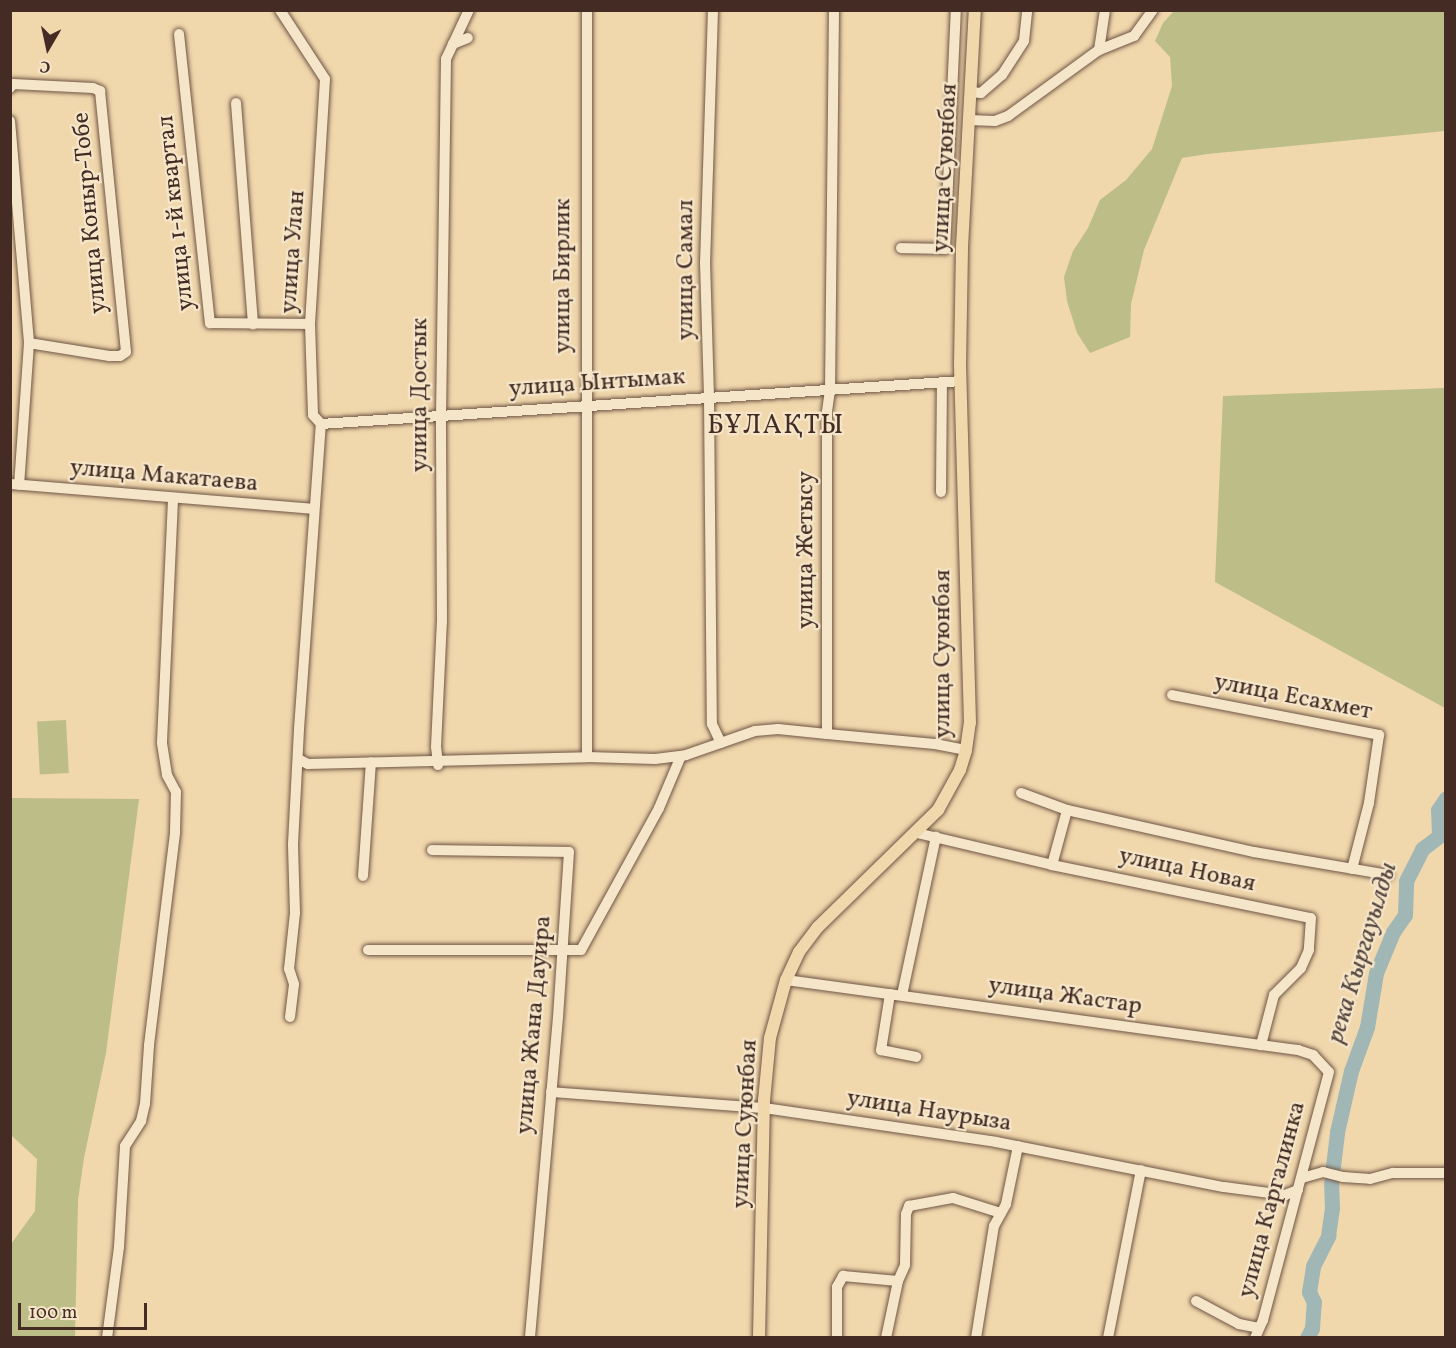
<!DOCTYPE html>
<meta charset="utf-8">
<style>
body{margin:0}
#map{position:relative;width:1456px;height:1348px;overflow:hidden;background:#f0d7ac;font-family:Vollkorn,serif}
div>[style]{position:absolute}
.green>*{inset:0;background:#bdbd87;transform-origin:0 0}
.river>*{height:15px;margin:-7.5px;padding:0 7.5px;transform-origin:7.5px;border-radius:7.5px;background:#a0b7b6}
.roads{filter:drop-shadow(0 0 2px #6f5645) drop-shadow(0 0 2px #6f5645)}
.minor>*{height:10px;margin:-5px;padding:0 5px;transform-origin:5px;border-radius:5px;background:#f5e5c9}
.major>*{height:12px;margin:-6px;padding:0 6px;transform-origin:6px;border-radius:6px;background:#f0d7ac}
span{translate:-50% -50%;white-space:nowrap;text-align:center;line-height:1.15;-webkit-text-stroke:4.5px #f5e5c9;paint-order:stroke}
.street-label{font-size:24px;color:#442b23}
.water-label{font-size:26px;color:#564740;font-style:italic}
.quarter-label{font-size:27px;color:#442b23;letter-spacing:1.5px}
.frame{position:absolute;inset:0;border:12px solid #442b23;pointer-events:none}
.north{position:absolute;left:18px;top:18px;width:60px;height:60px;-webkit-text-stroke:4px #f5e5c9;paint-order:stroke;rotate:189deg;font-size:16px;font-weight:700;line-height:24px;text-align:center;color:#442b23}
.north::after{content:'';display:block;margin:auto;width:21px;height:27px;background:#442b23;clip-path:polygon(50% 0,100% 100%,50% 72%,0 100%)}
.scale{position:absolute;left:18px;top:1303px;width:129px;height:27px;box-sizing:border-box;border:3px solid #442b23;border-top:0;padding-left:8px;font-size:18px;line-height:21px;white-space:nowrap;color:#442b23;-webkit-text-stroke:4px #f5e5c9;paint-order:stroke}
</style>
<div id="map">
<div class="green">
<i style="clip-path:polygon(1174px 11px,1445px 11px,1445px 131px,1207px 154px,1182px 158px,1144px 250px,1131px 304px,1130px 337px,1090px 353px,1077px 333px,1067px 301px,1064px 277px,1073px 251px,1088px 228px,1100px 200px,1126px 180px,1152px 149px,1172px 86px,1170px 57px,1155px 41px,1163px 23px)"></i>
<i style="clip-path:polygon(1445px 388px,1446px 388px,1445px 708px,1215px 582px,1223px 396px)"></i>
<i style="left:66px;top:720px;width:53px;height:29px;rotate:87deg"></i>
<i style="clip-path:polygon(11px 798px,139px 799px,106px 1053px,84px 1158px,78px 1200px,75px 1337px,11px 1337px,11px 1244px,35px 1211px,37px 1159px,11px 1135px)"></i>
</div>
<div class="river">
<i style="left:1333px;top:1166px;width:34px;rotate:-83deg"></i>
<i style="left:1337px;top:1132px;width:63px;rotate:-77.1deg"></i>
<i style="left:1351px;top:1071px;width:47px;rotate:-70deg"></i>
<i style="left:1367px;top:1027px;width:55px;rotate:-80.5deg"></i>
<i style="left:1376px;top:973px;width:44px;rotate:-67.5deg"></i>
<i style="left:1393px;top:932px;width:21px;rotate:-55deg"></i>
<i style="left:1405px;top:915px;width:34px;rotate:-88deg"></i>
<i style="left:1406px;top:881px;width:36px;rotate:-63deg"></i>
<i style="left:1422px;top:849px;width:21px;rotate:-37deg"></i>
<i style="left:1439px;top:836px;width:26px;rotate:-92deg"></i>
<i style="left:1438px;top:810px;width:14px;rotate:-56deg"></i>
<i style="left:1307px;top:1338px;width:11px;rotate:-63deg"></i>
<i style="left:1312px;top:1328px;width:26px;rotate:-86deg"></i>
<i style="left:1314px;top:1302px;width:11px;rotate:-117deg"></i>
<i style="left:1309px;top:1292px;width:26px;rotate:-81deg"></i>
<i style="left:1313px;top:1266px;width:34px;rotate:-63deg"></i>
<i style="left:1328px;top:1236px;width:28px;rotate:-82deg"></i>
<i style="left:1332px;top:1208px;width:26px;rotate:-92deg"></i>
</div>
<div class="roads">
<div class="minor">
<i style="left:280px;top:10px;width:82px;rotate:56.9deg"></i>
<i style="left:325px;top:79px;width:245px;rotate:93.5deg"></i>
<i style="left:310px;top:324px;width:91px;rotate:88.1deg"></i>
<i style="left:313px;top:415px;width:12px;rotate:48deg"></i>
<i style="left:587px;top:10px;width:747px;rotate:90deg"></i>
<i style="left:713px;top:10px;width:252px;rotate:91.8deg"></i>
<i style="left:705px;top:262px;width:135px;rotate:88.3deg"></i>
<i style="left:709px;top:397px;width:327px;rotate:89.5deg"></i>
<i style="left:712px;top:724px;width:21px;rotate:65deg"></i>
<i style="left:834px;top:10px;width:380px;rotate:90.6deg"></i>
<i style="left:830px;top:390px;width:22px;rotate:98deg"></i>
<i style="left:827px;top:412px;width:322px;rotate:90deg"></i>
<i style="left:827px;top:734px;width:108px;rotate:5.3deg"></i>
<i style="left:935px;top:744px;width:32px;rotate:11deg"></i>
<i style="left:179px;top:34px;width:291px;rotate:83.9deg"></i>
<i style="left:210px;top:323px;width:100px;rotate:0.6deg"></i>
<i style="left:453px;top:44px;width:38px;rotate:-65deg"></i>
<i style="left:1099px;top:50px;width:40px;rotate:-81.5deg"></i>
<i style="left:10px;top:88px;width:5px;rotate:-53deg"></i>
<i style="left:13px;top:84px;width:80px;rotate:2.9deg"></i>
<i style="left:93px;top:88px;width:8px;rotate:23deg"></i>
<i style="left:100px;top:91px;width:262px;rotate:84.3deg"></i>
<i style="left:126px;top:352px;width:7px;rotate:146deg"></i>
<i style="left:120px;top:356px;width:11px;rotate:180deg"></i>
<i style="left:109px;top:356px;width:81px;rotate:-170.8deg"></i>
<i style="left:971px;top:92px;width:10px;rotate:6deg"></i>
<i style="left:981px;top:93px;width:28px;rotate:-41deg"></i>
<i style="left:1002px;top:75px;width:40px;rotate:-57.1deg"></i>
<i style="left:1024px;top:41px;width:31px;rotate:-84deg"></i>
<i style="left:236px;top:103px;width:222px;rotate:85.6deg"></i>
<i style="left:969px;top:120px;width:26px;rotate:2deg"></i>
<i style="left:995px;top:121px;width:14px;rotate:-21deg"></i>
<i style="left:1008px;top:116px;width:112px;rotate:-36deg"></i>
<i style="left:1099px;top:50px;width:38px;rotate:-22deg"></i>
<i style="left:1134px;top:36px;width:32px;rotate:-54deg"></i>
<i style="left:10px;top:121px;width:223px;rotate:85.1deg"></i>
<i style="left:29px;top:343px;width:142px;rotate:94deg"></i>
<i style="left:901px;top:248px;width:44px;rotate:1.3deg"></i>
<i style="left:945px;top:249px;width:239px;rotate:-87.4deg"></i>
<i style="left:321px;top:424px;width:641px;rotate:-3.84deg"></i>
<i style="left:10px;top:484px;width:304px;rotate:4.7deg"></i>
<i style="left:941px;top:492px;width:109px;rotate:-89.5deg"></i>
<i style="left:1172px;top:695px;width:211px;rotate:10.9deg"></i>
<i style="left:1379px;top:735px;width:69px;rotate:98.4deg"></i>
<i style="left:1369px;top:803px;width:68px;rotate:104.4deg"></i>
<i style="left:298px;top:759px;width:11px;rotate:27deg"></i>
<i style="left:308px;top:764px;width:279px;rotate:-1.4deg"></i>
<i style="left:587px;top:757px;width:68px;rotate:1.7deg"></i>
<i style="left:655px;top:759px;width:31px;rotate:-7deg"></i>
<i style="left:686px;top:755px;width:73px;rotate:-19.2deg"></i>
<i style="left:755px;top:731px;width:23px;rotate:-5deg"></i>
<i style="left:778px;top:729px;width:49px;rotate:5.8deg"></i>
<i style="left:438px;top:765px;width:18px;rotate:-96deg"></i>
<i style="left:436px;top:747px;width:125px;rotate:-87.3deg"></i>
<i style="left:442px;top:622px;width:205px;rotate:-90.3deg"></i>
<i style="left:441px;top:417px;width:358px;rotate:-89.2deg"></i>
<i style="left:446px;top:59px;width:17px;rotate:-65deg"></i>
<i style="left:453px;top:44px;width:16px;rotate:-22deg"></i>
<i style="left:1021px;top:793px;width:49px;rotate:20.3deg"></i>
<i style="left:1067px;top:810px;width:192px;rotate:12.7deg"></i>
<i style="left:1254px;top:852px;width:136px;rotate:9.7deg"></i>
<i style="left:917px;top:833px;width:139px;rotate:13.3deg"></i>
<i style="left:1052px;top:865px;width:264px;rotate:11.6deg"></i>
<i style="left:1311px;top:918px;width:32px;rotate:94deg"></i>
<i style="left:1309px;top:950px;width:20px;rotate:114deg"></i>
<i style="left:1301px;top:968px;width:38px;rotate:135deg"></i>
<i style="left:1274px;top:995px;width:52px;rotate:104.6deg"></i>
<i style="left:432px;top:850px;width:137px;rotate:0.8deg"></i>
<i style="left:569px;top:852px;width:165px;rotate:93.8deg"></i>
<i style="left:558px;top:1017px;width:322px;rotate:95deg"></i>
<i style="left:1052px;top:865px;width:57px;rotate:-74.7deg"></i>
<i style="left:363px;top:876px;width:114px;rotate:-86deg"></i>
<i style="left:368px;top:950px;width:213px"></i>
<i style="left:581px;top:950px;width:162px;rotate:-61.2deg"></i>
<i style="left:659px;top:808px;width:56px;rotate:-67.1deg"></i>
<i style="left:786px;top:980px;width:517px;rotate:7.79deg"></i>
<i style="left:1298px;top:1050px;width:16px;rotate:18deg"></i>
<i style="left:1313px;top:1055px;width:23px;rotate:47deg"></i>
<i style="left:1329px;top:1072px;width:257px;rotate:104.9deg"></i>
<i style="left:1263px;top:1320px;width:20px;rotate:114deg"></i>
<i style="left:890px;top:994px;width:57px;rotate:99.1deg"></i>
<i style="left:881px;top:1050px;width:36px;rotate:11deg"></i>
<i style="left:902px;top:995px;width:162px;rotate:-77.9deg"></i>
<i style="left:290px;top:1017px;width:33px;rotate:-83deg"></i>
<i style="left:294px;top:984px;width:16px;rotate:-108deg"></i>
<i style="left:289px;top:969px;width:56px;rotate:-83.9deg"></i>
<i style="left:295px;top:913px;width:69px;rotate:-91.7deg"></i>
<i style="left:293px;top:844px;width:115px;rotate:-87deg"></i>
<i style="left:299px;top:729px;width:306px;rotate:-85.9deg"></i>
<i style="left:551px;top:1092px;width:214px;rotate:4.3deg"></i>
<i style="left:764px;top:1108px;width:234px;rotate:8.3deg"></i>
<i style="left:996px;top:1142px;width:232px;rotate:11.2deg"></i>
<i style="left:1224px;top:1187px;width:62px;rotate:7.5deg"></i>
<i style="left:1285px;top:1195px;width:14px;rotate:-21deg"></i>
<i style="left:1302px;top:1178px;width:22px;rotate:-16deg"></i>
<i style="left:1323px;top:1172px;width:21px;rotate:14deg"></i>
<i style="left:1343px;top:1177px;width:27px;rotate:4deg"></i>
<i style="left:1370px;top:1179px;width:24px;rotate:-15deg"></i>
<i style="left:1393px;top:1173px;width:53px"></i>
<i style="left:1196px;top:1301px;width:49px;rotate:28.1deg"></i>
<i style="left:1239px;top:1324px;width:20px;rotate:11deg"></i>
<i style="left:107px;top:1338px;width:92px;rotate:-82.5deg"></i>
<i style="left:119px;top:1247px;width:101px;rotate:-86.6deg"></i>
<i style="left:125px;top:1146px;width:30px;rotate:-57deg"></i>
<i style="left:141px;top:1121px;width:17px;rotate:-77deg"></i>
<i style="left:145px;top:1104px;width:59px;rotate:-86.1deg"></i>
<i style="left:149px;top:1045px;width:215px;rotate:-83deg"></i>
<i style="left:175px;top:832px;width:40px;rotate:-88.6deg"></i>
<i style="left:176px;top:792px;width:19px;rotate:-118deg"></i>
<i style="left:167px;top:775px;width:33px;rotate:-99deg"></i>
<i style="left:162px;top:742px;width:243px;rotate:-87.4deg"></i>
<i style="left:837px;top:1338px;width:51px;rotate:-90deg"></i>
<i style="left:837px;top:1287px;width:13px;rotate:-61deg"></i>
<i style="left:843px;top:1276px;width:55px;rotate:5.2deg"></i>
<i style="left:886px;top:1338px;width:58px;rotate:-78.1deg"></i>
<i style="left:898px;top:1281px;width:17px;rotate:-66deg"></i>
<i style="left:905px;top:1265px;width:51px;rotate:-88.9deg"></i>
<i style="left:906px;top:1214px;width:9px;rotate:-69deg"></i>
<i style="left:909px;top:1206px;width:45px;rotate:-10.3deg"></i>
<i style="left:953px;top:1198px;width:50px;rotate:17.4deg"></i>
<i style="left:976px;top:1338px;width:113px;rotate:-80.9deg"></i>
<i style="left:994px;top:1226px;width:25px;rotate:-61deg"></i>
<i style="left:1006px;top:1204px;width:59px;rotate:-78.3deg"></i>
<i style="left:1108px;top:1338px;width:171px;rotate:-78.9deg"></i>
</div>
<div class="major">
<i style="left:759px;top:1338px;width:237px;rotate:-88.8deg"></i>
<i style="left:764px;top:1101px;width:63px;rotate:-84.6deg"></i>
<i style="left:770px;top:1038px;width:60px;rotate:-74.6deg"></i>
<i style="left:786px;top:980px;width:31px;rotate:-65deg"></i>
<i style="left:799px;top:952px;width:31px;rotate:-53deg"></i>
<i style="left:818px;top:927px;width:168px;rotate:-44.3deg"></i>
<i style="left:938px;top:810px;width:46px;rotate:-61.2deg"></i>
<i style="left:960px;top:770px;width:21px;rotate:-73deg"></i>
<i style="left:966px;top:750px;width:27px;rotate:-82deg"></i>
<i style="left:970px;top:723px;width:359px;rotate:-91.6deg"></i>
<i style="left:960px;top:364px;width:117px;rotate:-89deg"></i>
<i style="left:962px;top:247px;width:237px;rotate:-86.9deg"></i>
</div>
</div>
<div class="street-label">
<span style="left:946px;top:168px;rotate:-87deg">улица Суюнбая</span>
<span style="left:91px;top:213px;rotate:-95deg">улица Коныр-Тобе</span>
<span style="left:177px;top:213px;rotate:-96deg">улица 1-й квартал</span>
<span style="left:294px;top:252px;rotate:-86deg">улица Улан</span>
<span style="left:687px;top:270px;rotate:-90deg">улица Самал</span>
<span style="left:564px;top:276px;rotate:-90deg">улица Бирлик</span>
<span style="left:597px;top:384px;rotate:-4deg">улица Ынтымак</span>
<span style="left:421px;top:395px;rotate:-90deg">улица Достык</span>
<span style="left:164px;top:477px;rotate:5deg">улица Макатаева</span>
<span style="left:807px;top:550px;rotate:-90deg">улица Жетысу</span>
<span style="left:944px;top:654px;rotate:-90deg">улица Суюнбая</span>
<span style="left:1293px;top:698px;rotate:11deg">улица Есахмет</span>
<span style="left:1187px;top:871px;rotate:12deg">улица Новая</span>
<span style="left:1065px;top:997px;rotate:8deg">улица Жастар</span>
<span style="left:535px;top:1025px;rotate:-85deg">улица Жана Дауира</span>
<span style="left:929px;top:1112px;rotate:9deg">улица Наурыза</span>
<span style="left:746px;top:1124px;rotate:-87deg">улица Суюнбая</span>
<span style="left:1273px;top:1200px;rotate:-75deg">улица Каргалинка</span>
</div>
<div class="water-label">
<span style="left:1363px;top:953px;rotate:-73deg">река Кыргауылды</span>
</div>
<div class="quarter-label">
<span style="left:776px;top:427px">БҰЛАҚТЫ</span>
</div>
<div class="frame"></div>
<div class="north">С</div>
<div class="scale">100 m</div>
</div>
